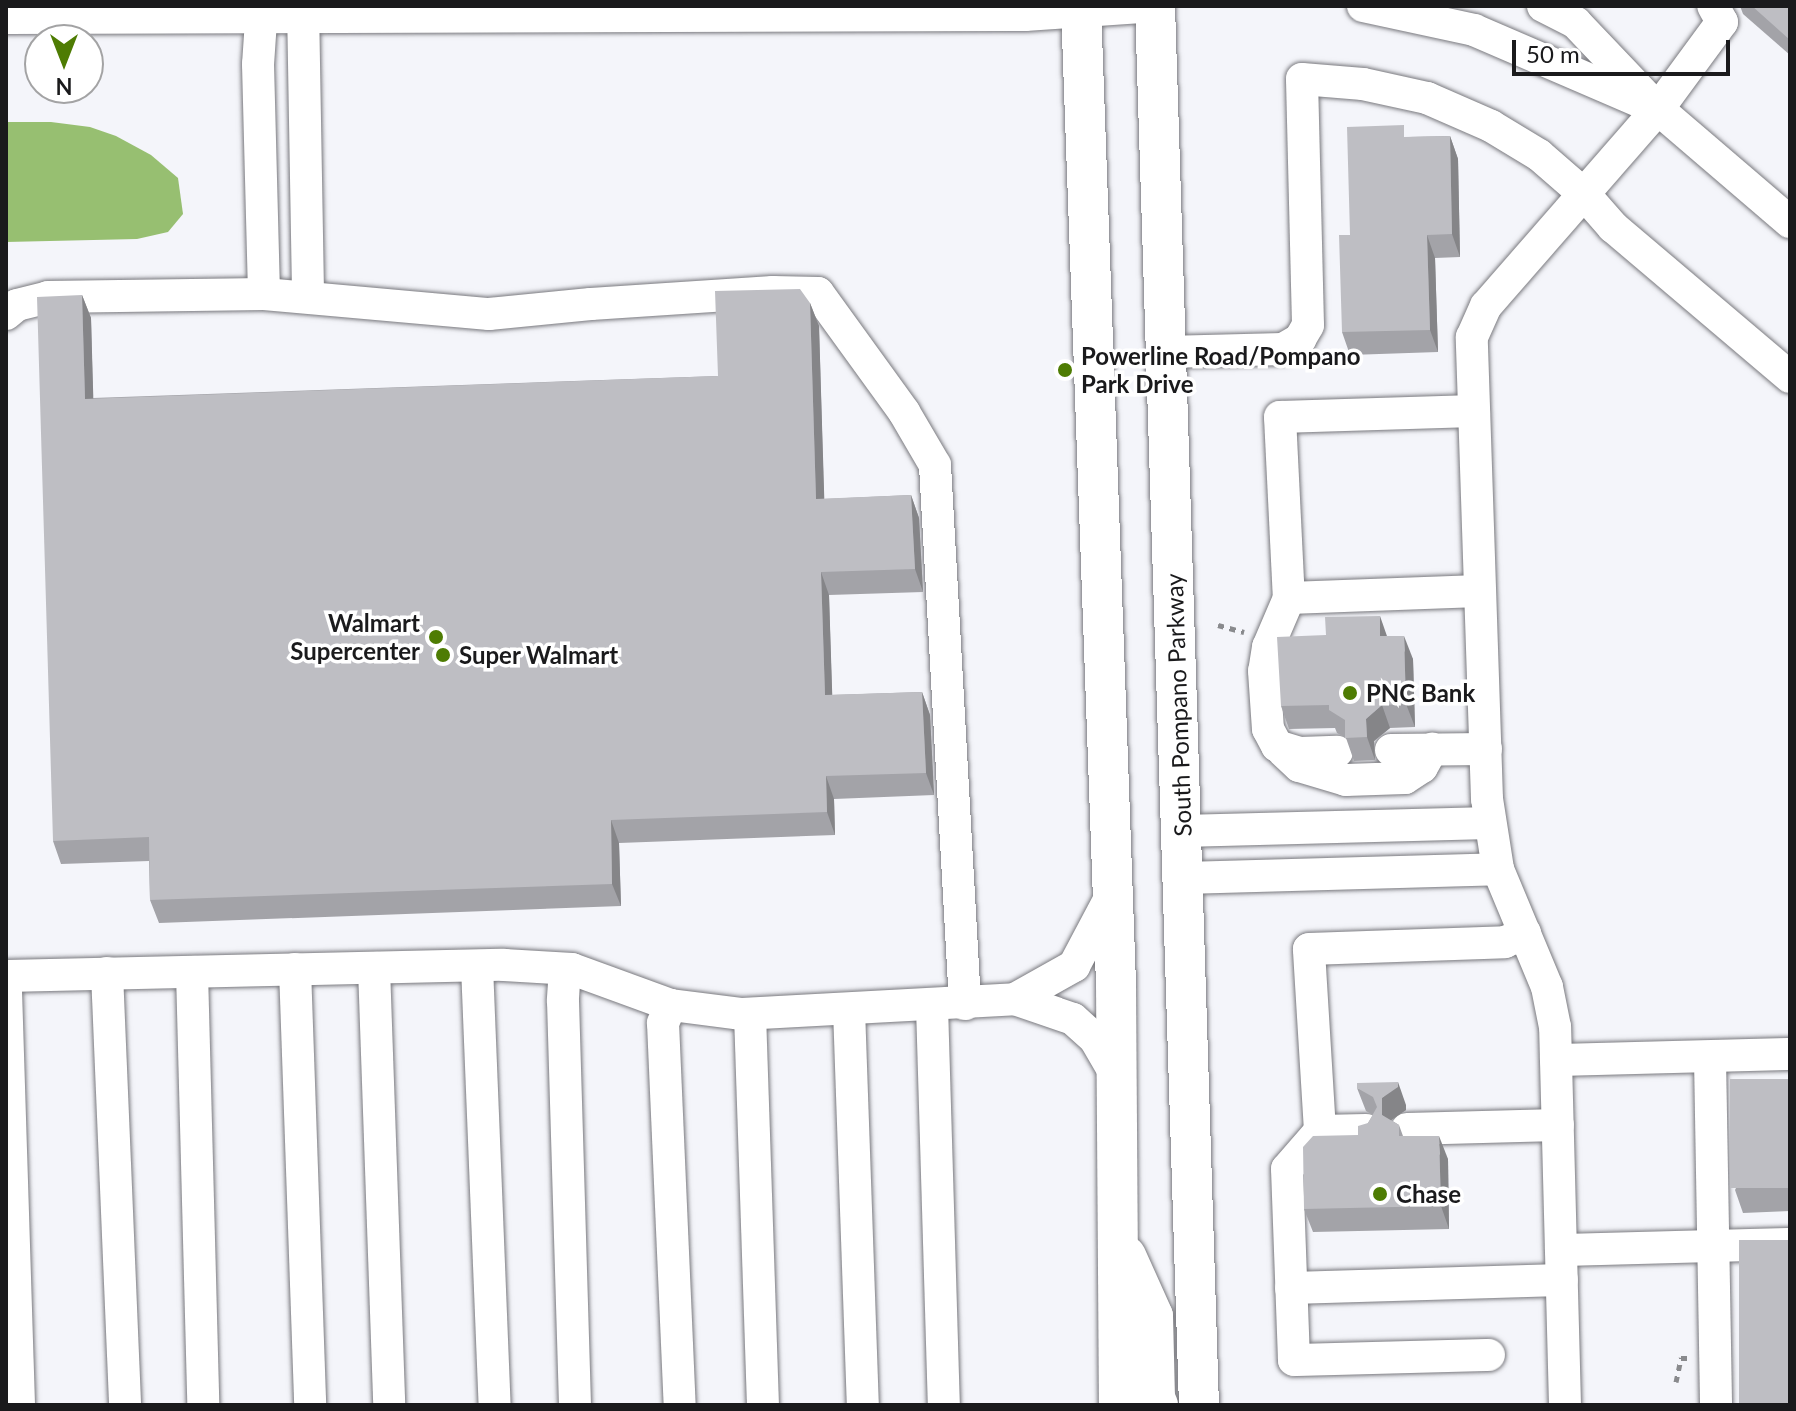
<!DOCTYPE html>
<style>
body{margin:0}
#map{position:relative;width:1796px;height:1411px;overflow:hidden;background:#f4f5fa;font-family:Lato,sans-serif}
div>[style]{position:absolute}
.water>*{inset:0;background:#97bf71}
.path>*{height:5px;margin-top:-2.5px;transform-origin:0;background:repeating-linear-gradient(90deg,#898a8d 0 6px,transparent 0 12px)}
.roads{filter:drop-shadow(0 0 2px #79797e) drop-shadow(0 0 2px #79797e)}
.minor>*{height:32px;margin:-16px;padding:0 16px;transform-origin:16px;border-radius:16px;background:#fff}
.major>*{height:40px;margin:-20px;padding:0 20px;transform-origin:20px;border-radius:20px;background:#fff}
.wall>*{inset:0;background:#a3a3a8}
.shaded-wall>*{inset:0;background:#858588}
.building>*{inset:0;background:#bebec3;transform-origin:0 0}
.dots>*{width:22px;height:22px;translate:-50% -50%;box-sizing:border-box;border:4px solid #fff;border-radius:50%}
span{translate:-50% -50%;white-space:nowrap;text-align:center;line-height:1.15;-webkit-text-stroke:7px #fff;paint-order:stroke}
.poi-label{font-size:24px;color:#1a1a1c;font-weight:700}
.left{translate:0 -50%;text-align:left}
.right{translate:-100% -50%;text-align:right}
.street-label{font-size:24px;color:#1a1a1c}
.frame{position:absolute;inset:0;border:8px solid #1a1a1c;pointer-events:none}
.north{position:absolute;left:24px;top:24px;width:80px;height:80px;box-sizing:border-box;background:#fff;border:2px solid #a3a3a4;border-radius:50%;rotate:180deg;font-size:22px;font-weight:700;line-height:32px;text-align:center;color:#1a1a1c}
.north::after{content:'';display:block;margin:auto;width:28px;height:36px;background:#4e7c03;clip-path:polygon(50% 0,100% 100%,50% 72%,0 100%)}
.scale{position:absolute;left:1512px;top:40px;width:218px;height:36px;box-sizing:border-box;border:4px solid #1a1a1c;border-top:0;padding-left:10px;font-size:24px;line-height:28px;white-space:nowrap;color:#1a1a1c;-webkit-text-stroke:6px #fff;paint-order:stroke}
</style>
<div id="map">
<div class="water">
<i style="clip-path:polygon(6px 122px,51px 122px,90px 127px,116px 136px,151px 155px,178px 178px,183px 214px,168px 232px,137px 239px,6px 242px)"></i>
</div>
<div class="path">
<i style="left:1218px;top:625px;width:27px;rotate:15deg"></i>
<i style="left:1676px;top:1382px;width:25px;rotate:-78deg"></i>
<i style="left:1681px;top:1358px;width:7px"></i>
</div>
<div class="roads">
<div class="minor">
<i style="left:262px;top:6px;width:58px;rotate:93.9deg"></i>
<i style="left:258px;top:64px;width:230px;rotate:88.5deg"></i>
<i style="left:303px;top:6px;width:291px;rotate:89deg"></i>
<i style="left:1363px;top:6px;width:114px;rotate:12.2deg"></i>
<i style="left:1474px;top:30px;width:187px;rotate:23.3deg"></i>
<i style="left:1543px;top:6px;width:37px;rotate:27deg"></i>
<i style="left:1576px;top:23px;width:119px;rotate:46.4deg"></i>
<i style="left:1658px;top:109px;width:174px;rotate:40.6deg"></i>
<i style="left:6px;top:18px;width:1019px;rotate:-0.17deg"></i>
<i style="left:1025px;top:15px;width:131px;rotate:-3.9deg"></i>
<i style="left:6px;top:314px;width:14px;rotate:-39deg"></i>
<i style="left:17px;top:305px;width:32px;rotate:-14deg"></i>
<i style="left:48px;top:297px;width:216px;rotate:-0.8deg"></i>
<i style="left:264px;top:294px;width:226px;rotate:5.1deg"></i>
<i style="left:489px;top:314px;width:102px;rotate:-5.6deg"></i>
<i style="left:591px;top:304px;width:182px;rotate:-3.8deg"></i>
<i style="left:773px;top:292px;width:45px;rotate:1.3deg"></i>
<i style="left:818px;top:293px;width:147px;rotate:54.1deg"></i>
<i style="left:904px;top:412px;width:61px;rotate:59.7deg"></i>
<i style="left:935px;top:465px;width:540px;rotate:86.81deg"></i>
<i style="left:1166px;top:352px;width:117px;rotate:-1.5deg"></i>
<i style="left:1283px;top:349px;width:20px;rotate:-30deg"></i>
<i style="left:1300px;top:339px;width:16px;rotate:-60deg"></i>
<i style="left:1308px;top:325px;width:246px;rotate:-91.4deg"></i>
<i style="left:1302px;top:79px;width:61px;rotate:4.7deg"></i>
<i style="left:1363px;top:84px;width:66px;rotate:12.3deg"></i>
<i style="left:1427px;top:98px;width:70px;rotate:23.6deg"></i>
<i style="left:1491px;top:126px;width:56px;rotate:31.1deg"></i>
<i style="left:1539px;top:155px;width:61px;rotate:41deg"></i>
<i style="left:1585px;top:195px;width:43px;rotate:48.8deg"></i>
<i style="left:1613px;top:227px;width:232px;rotate:40.3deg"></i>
<i style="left:1474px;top:411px;width:194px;rotate:178.2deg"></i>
<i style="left:1280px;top:417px;width:181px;rotate:87.2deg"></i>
<i style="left:1289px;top:598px;width:190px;rotate:-2.1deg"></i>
<i style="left:1289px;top:598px;width:53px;rotate:113.2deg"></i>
<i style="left:1268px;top:647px;width:24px;rotate:99deg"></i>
<i style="left:1264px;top:671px;width:58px;rotate:86.1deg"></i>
<i style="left:1268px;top:729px;width:19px;rotate:62deg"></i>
<i style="left:1277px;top:746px;width:24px;rotate:17deg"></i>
<i style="left:1300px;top:753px;width:37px;rotate:-2deg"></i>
<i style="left:1391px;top:750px;width:95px;rotate:-0.6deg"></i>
<i style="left:1283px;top:751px;width:22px;rotate:43deg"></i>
<i style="left:1299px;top:766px;width:49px;rotate:16.6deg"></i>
<i style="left:1346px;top:780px;width:59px;rotate:-1.9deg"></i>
<i style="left:1405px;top:778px;width:20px;rotate:-33deg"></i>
<i style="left:1422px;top:767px;width:21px;rotate:-61deg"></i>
<i style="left:1182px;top:831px;width:308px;rotate:-1.5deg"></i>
<i style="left:1184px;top:878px;width:314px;rotate:-1.6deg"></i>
<i style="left:477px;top:966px;width:439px;rotate:87.7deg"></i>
<i style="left:374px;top:968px;width:437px;rotate:88deg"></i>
<i style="left:295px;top:969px;width:436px;rotate:88deg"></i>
<i style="left:565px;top:969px;width:32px;rotate:94deg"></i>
<i style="left:563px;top:1001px;width:404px;rotate:88.3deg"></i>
<i style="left:192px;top:972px;width:433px;rotate:88.5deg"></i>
<i style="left:107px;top:973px;width:432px;rotate:87.6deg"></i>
<i style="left:6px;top:976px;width:498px;rotate:-1.3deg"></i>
<i style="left:504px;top:965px;width:68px;rotate:3.4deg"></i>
<i style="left:572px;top:969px;width:105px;rotate:20deg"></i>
<i style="left:671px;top:1005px;width:72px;rotate:7.2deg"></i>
<i style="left:742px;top:1014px;width:273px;rotate:-3.1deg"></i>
<i style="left:1015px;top:999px;width:61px;rotate:19deg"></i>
<i style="left:1073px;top:1019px;width:30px;rotate:42deg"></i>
<i style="left:1095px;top:1039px;width:44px;rotate:59.9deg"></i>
<i style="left:6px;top:991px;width:414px;rotate:88.2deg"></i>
<i style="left:1015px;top:999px;width:68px;rotate:-29.2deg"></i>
<i style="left:1074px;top:966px;width:77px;rotate:-62.1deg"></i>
<i style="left:671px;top:1005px;width:20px;rotate:114deg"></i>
<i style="left:663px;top:1023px;width:382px;rotate:87.5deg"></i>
<i style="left:932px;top:1006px;width:399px;rotate:88.3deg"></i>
<i style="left:849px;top:1009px;width:396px;rotate:88deg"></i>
<i style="left:750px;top:1014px;width:391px;rotate:88.1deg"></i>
<i style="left:1710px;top:1058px;width:347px;rotate:89deg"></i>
<i style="left:1556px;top:1060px;width:234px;rotate:-1.5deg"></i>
<i style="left:1407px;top:1129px;width:151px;rotate:-1.5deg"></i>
<i style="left:1366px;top:1130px;width:46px;rotate:178.8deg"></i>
<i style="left:1320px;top:1131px;width:182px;rotate:-93.5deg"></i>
<i style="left:1309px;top:949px;width:196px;rotate:-2deg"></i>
<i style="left:1505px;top:942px;width:22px;rotate:-24deg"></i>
<i style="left:1320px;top:1131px;width:50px;rotate:131deg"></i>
<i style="left:1287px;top:1169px;width:191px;rotate:87.9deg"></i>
<i style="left:1294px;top:1360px;width:195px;rotate:-1.5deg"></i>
<i style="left:1561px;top:1250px;width:229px;rotate:-1.5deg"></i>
<i style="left:1291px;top:1288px;width:271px;rotate:-1.7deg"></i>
<i style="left:1565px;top:1405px;width:378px;rotate:-91.5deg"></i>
<i style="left:1555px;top:1027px;width:41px;rotate:-101.3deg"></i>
<i style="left:1547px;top:987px;width:128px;rotate:-112.6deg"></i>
<i style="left:1498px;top:869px;width:71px;rotate:-98.9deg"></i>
<i style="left:1487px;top:799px;width:462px;rotate:-91.9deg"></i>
<i style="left:1472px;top:337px;width:34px;rotate:-66deg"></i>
<i style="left:1486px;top:306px;width:262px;rotate:-48.9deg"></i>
<i style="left:1658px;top:109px;width:108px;rotate:-53.7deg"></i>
<i style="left:1722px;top:22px;width:18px;rotate:-119deg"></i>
</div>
<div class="major">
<i style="left:1081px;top:6px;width:979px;rotate:87.95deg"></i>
<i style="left:1116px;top:984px;width:421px;rotate:89.6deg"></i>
<i style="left:1155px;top:6px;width:1400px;rotate:88.2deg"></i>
<i style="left:1126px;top:1256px;width:66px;rotate:65.8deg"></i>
<i style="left:1153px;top:1316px;width:82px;rotate:88.6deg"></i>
<i style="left:1155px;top:1398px;width:8px;rotate:67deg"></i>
</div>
</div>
<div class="wall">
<i style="clip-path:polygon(1740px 6px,1790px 6px,1790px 55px,1743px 14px)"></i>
<i style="clip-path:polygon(1450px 136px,1458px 159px,1460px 257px,1435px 258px,1438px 352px,1350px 355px,1342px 332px,1350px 235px,1408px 137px)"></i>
<i style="clip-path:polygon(82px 295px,91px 318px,93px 398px,718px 376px,810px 303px,819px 326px,824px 499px,911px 495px,919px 518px,923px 592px,829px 595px,832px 695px,922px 692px,930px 715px,934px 795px,834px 799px,835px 835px,619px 843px,621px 906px,159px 923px,150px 900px,149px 861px,61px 864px,53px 841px)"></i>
<i style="clip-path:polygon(1387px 636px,1413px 659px,1415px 727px,1390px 728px,1374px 741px,1375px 760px,1354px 761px,1346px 738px,1337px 733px,1335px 728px,1289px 729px,1281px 706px)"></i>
<i style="clip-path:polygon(1790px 1079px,1790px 1211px,1743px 1213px,1735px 1190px)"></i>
<i style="clip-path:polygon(1357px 1088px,1406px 1105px,1406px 1110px,1391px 1120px,1399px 1125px,1403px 1136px,1448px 1159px,1449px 1229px,1313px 1232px,1304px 1209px,1368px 1123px,1373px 1115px,1366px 1111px)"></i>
</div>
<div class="shaded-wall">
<i style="clip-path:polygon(1450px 136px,1458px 159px,1460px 257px,1452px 234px)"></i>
<i style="clip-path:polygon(1427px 235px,1435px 258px,1438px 352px,1430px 330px)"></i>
<i style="clip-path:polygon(82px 295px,91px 318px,94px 422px,85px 399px)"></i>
<i style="clip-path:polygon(810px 303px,819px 326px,825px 522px,816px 499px)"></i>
<i style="clip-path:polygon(911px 495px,919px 518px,923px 592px,915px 569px)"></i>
<i style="clip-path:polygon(821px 572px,829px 595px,833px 718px,825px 695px)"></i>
<i style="clip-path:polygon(1380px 616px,1388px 639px,1380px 636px)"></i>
<i style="clip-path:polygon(1404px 636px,1413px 659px,1415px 727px,1406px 704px)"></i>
<i style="clip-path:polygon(922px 692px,930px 715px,934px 795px,926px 773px)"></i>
<i style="clip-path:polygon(1382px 705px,1390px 728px,1374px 741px,1375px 760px,1367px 737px,1366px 719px)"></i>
<i style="clip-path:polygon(826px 776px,834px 799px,835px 835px,827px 812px)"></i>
<i style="clip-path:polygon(611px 820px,619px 843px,621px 906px,612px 884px)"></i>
<i style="clip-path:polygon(1398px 1082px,1406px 1105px,1406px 1110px,1390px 1121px,1382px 1115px,1382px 1098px)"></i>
<i style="clip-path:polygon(1439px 1136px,1448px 1159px,1449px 1229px,1441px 1206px)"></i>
</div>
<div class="building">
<i style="clip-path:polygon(1752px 6px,1790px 6px,1790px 40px)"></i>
<i style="clip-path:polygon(1404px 125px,1404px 137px,1450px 136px,1452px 234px,1427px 235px,1430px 330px,1342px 332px,1339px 235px,1350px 235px,1347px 127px)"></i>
<i style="clip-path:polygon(800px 289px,810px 303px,816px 499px,911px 495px,915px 569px,821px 572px,825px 695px,922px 692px,926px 773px,826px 776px,827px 812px,611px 820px,612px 884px,150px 900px,149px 837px,53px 841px,37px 297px,82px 295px,85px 399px,718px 376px,715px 291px)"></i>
<i style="clip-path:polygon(1380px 616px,1380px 636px,1404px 636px,1406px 704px,1382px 705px,1366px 719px,1367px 737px,1345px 738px,1345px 720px,1329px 710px,1329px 705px,1281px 706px,1277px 637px,1326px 635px,1325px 617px)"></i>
<i style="left:1790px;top:1079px;width:109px;height:60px;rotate:90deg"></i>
<i style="clip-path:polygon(1398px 1082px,1398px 1087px,1382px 1098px,1382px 1115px,1399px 1125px,1399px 1136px,1439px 1136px,1441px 1206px,1304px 1209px,1303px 1147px,1313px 1136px,1358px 1135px,1358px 1126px,1368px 1123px,1377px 1107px,1373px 1097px,1357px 1088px,1357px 1083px)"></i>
<i style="left:1790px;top:1240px;width:165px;height:51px;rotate:90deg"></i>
</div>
<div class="dots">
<i style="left:1065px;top:370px;background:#4e7c03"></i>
<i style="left:436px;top:637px;background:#4e7c03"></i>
<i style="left:443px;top:655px;background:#4e7c03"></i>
<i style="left:1350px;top:693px;background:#4e7c03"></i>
<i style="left:1380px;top:1194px;background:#4e7c03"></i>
</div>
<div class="poi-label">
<span class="left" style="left:1081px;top:370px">Powerline Road/Pompano<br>Park Drive</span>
<span class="right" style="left:420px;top:637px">Walmart<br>Supercenter</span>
<span class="left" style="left:459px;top:655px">Super Walmart</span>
<span class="left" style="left:1366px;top:693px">PNC Bank</span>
<span class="left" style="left:1396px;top:1194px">Chase</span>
</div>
<div class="street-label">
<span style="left:1178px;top:705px;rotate:-92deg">South Pompano Parkway</span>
</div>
<div class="frame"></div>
<div class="north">N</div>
<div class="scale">50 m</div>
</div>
